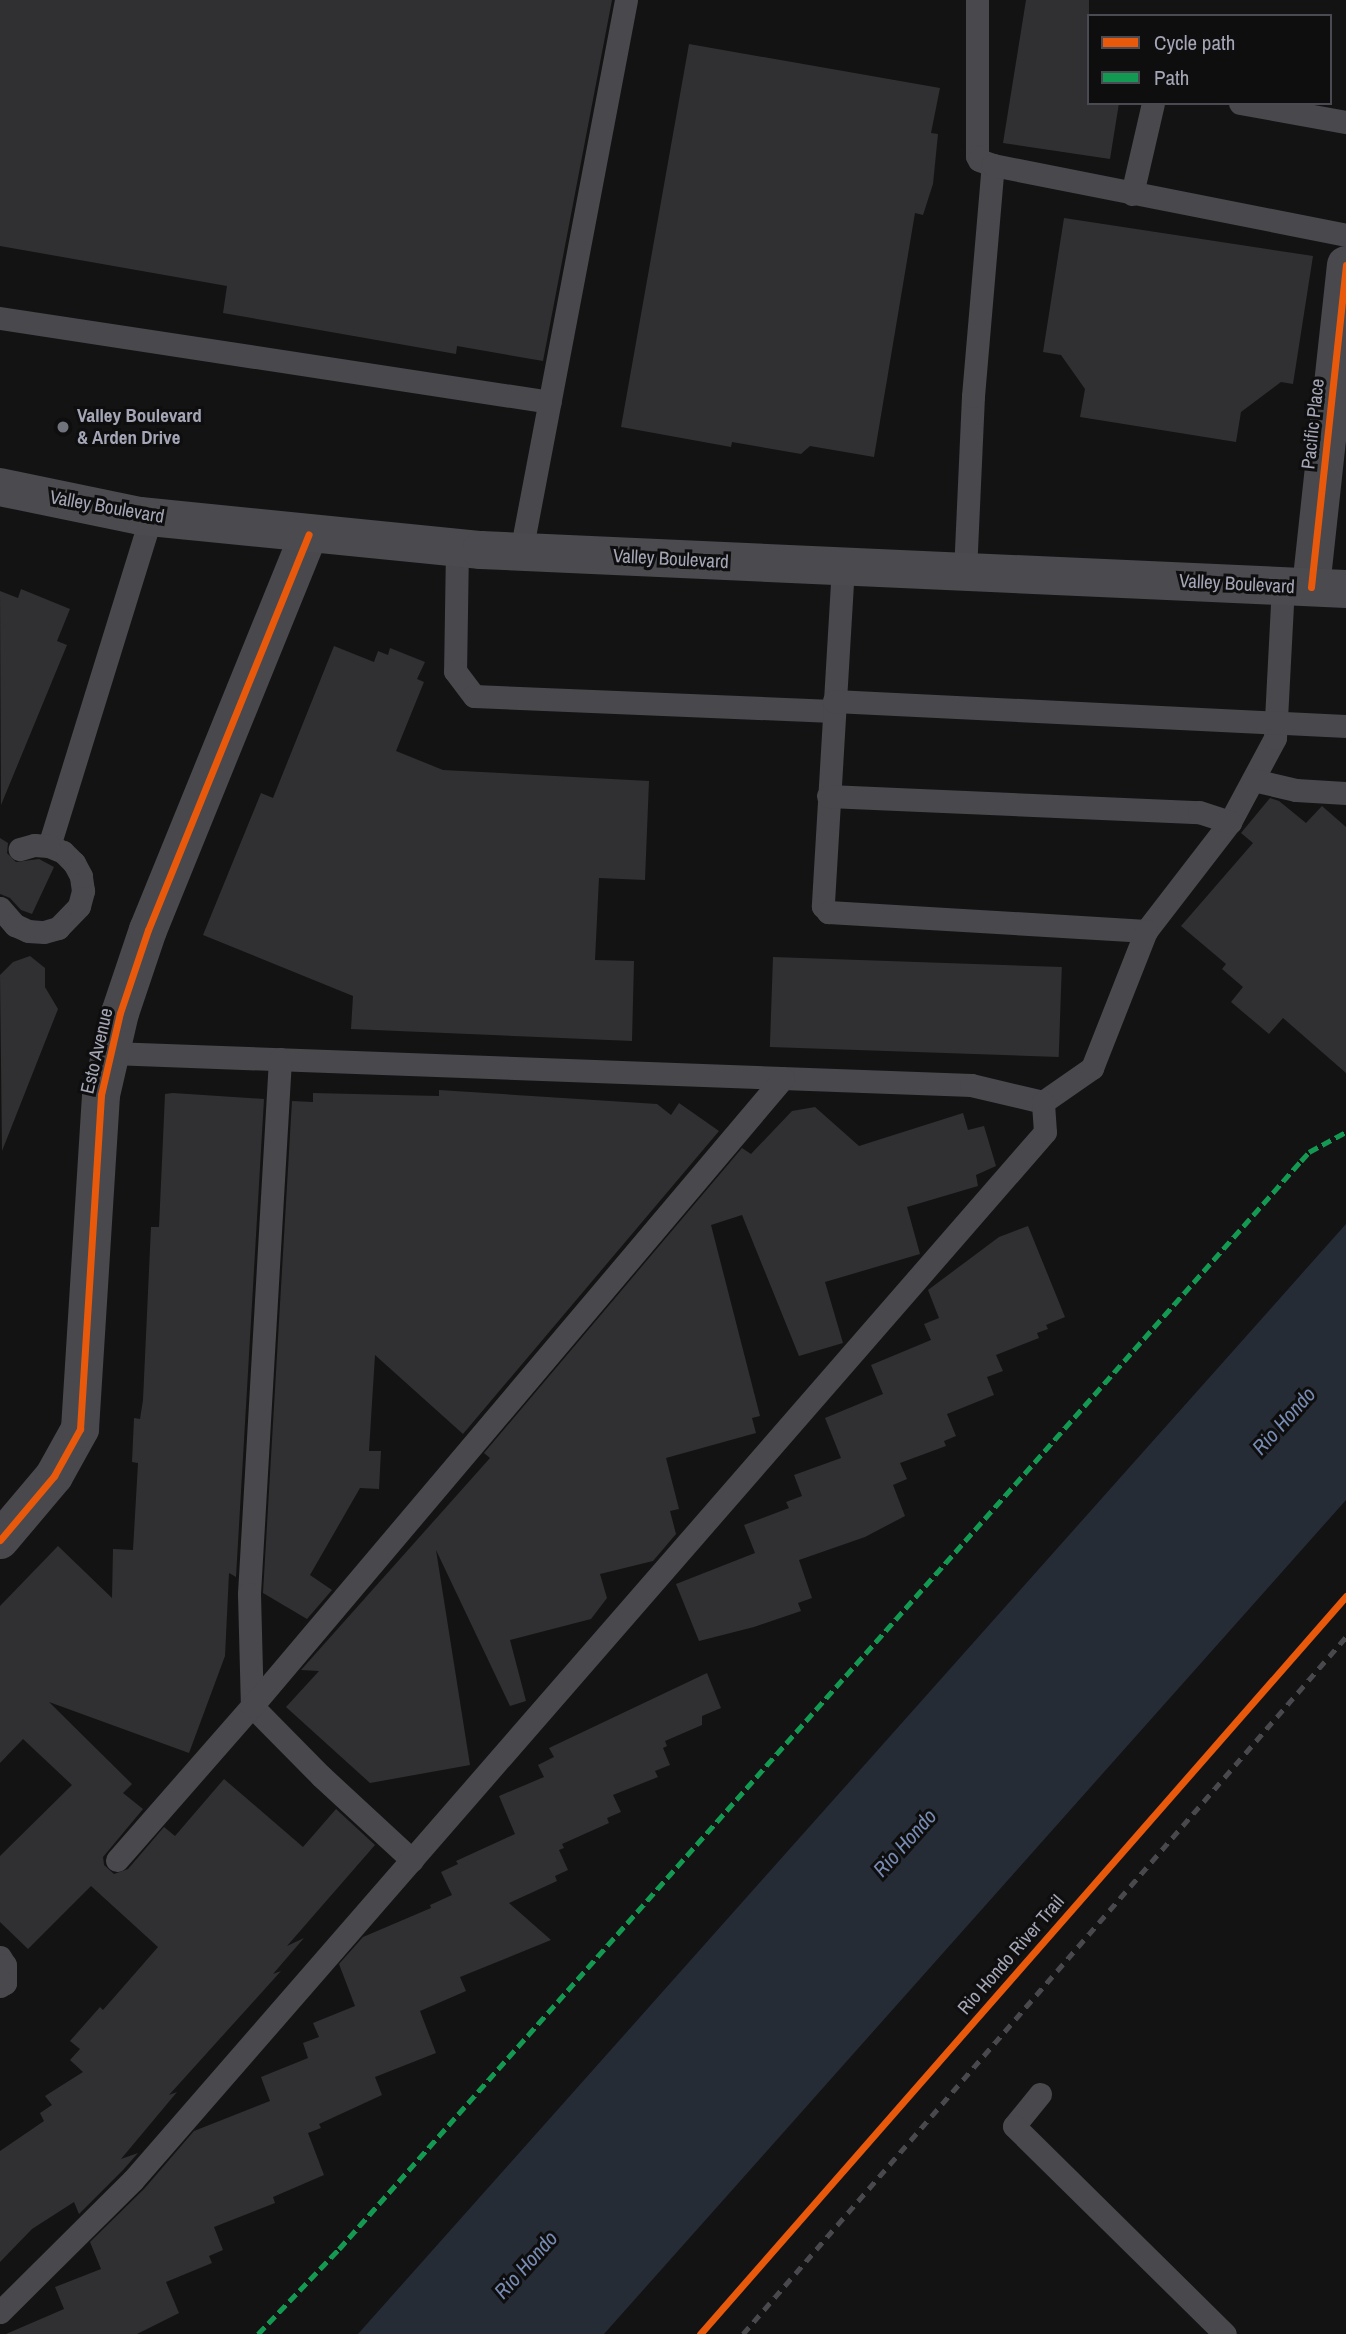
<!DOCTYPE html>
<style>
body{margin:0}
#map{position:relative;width:1346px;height:2334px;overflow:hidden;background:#131314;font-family:"Archivo Narrow",sans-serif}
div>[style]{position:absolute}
.water>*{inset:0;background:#262c36}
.building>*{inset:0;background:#303032;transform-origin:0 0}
.lane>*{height:23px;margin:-11.5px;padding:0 11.5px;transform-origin:11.5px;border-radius:11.5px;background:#48484d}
.street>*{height:38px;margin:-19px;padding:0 19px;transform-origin:19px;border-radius:19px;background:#48484d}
.primary>*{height:38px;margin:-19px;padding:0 19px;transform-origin:19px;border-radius:19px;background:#4a4a4f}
.rail>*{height:5px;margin-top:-2.5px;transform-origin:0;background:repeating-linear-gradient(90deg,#48484d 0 9px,transparent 0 16px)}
.quiet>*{height:5px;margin-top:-2.5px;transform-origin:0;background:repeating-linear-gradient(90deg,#139951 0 10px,transparent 0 15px)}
.cycleway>*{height:7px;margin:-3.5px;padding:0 3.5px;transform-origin:3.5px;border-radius:3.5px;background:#e8590c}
.dots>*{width:19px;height:19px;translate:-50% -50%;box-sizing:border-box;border:4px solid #0e0e0f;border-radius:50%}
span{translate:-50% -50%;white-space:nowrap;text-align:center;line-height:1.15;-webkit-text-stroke:6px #0e0e0f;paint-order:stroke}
.poi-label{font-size:19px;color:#a4a6b6;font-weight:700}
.left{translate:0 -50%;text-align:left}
.street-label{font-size:19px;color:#a4a6b6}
.water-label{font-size:21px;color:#788cb3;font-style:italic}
.legend{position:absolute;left:1087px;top:14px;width:245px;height:91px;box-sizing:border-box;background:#0e0e0f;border:2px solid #4a4b52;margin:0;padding:9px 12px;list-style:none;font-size:21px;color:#a4a6b6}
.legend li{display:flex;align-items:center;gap:14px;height:35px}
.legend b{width:35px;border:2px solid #4a4b52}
</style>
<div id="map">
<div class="water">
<i style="clip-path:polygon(1346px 1224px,1346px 1500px,604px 2334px,358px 2334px)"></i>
</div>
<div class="building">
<i style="clip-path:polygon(0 0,612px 0,543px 361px,457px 346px,456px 354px,223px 313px,227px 286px,0 246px)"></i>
<i style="clip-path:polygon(1026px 0,1089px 0,1089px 103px,1119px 103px,1110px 159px,1003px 143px)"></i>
<i style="clip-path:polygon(689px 44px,940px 88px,931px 133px,938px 134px,933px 184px,923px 215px,915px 213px,874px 457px,810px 446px,801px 454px,732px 442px,731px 447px,621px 427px)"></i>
<i style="clip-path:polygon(1064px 218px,1313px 256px,1293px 384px,1281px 382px,1241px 412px,1236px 442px,1080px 417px,1085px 389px,1061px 355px,1043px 352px)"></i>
<i style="clip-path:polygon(21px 589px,70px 609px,57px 641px,67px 645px,1px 805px,0 591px,18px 598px)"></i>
<i style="clip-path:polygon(334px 646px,374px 662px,378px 651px,388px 655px,390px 648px,425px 662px,417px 679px,424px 682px,396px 751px,443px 770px,649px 781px,645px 880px,599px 878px,595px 960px,634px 961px,632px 1041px,351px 1029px,353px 996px,203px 935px,261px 793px,273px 798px)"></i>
<i style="clip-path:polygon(1270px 798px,1279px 801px,1306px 823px,1322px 806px,1346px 827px,1346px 1073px,1283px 1018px,1269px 1034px,1231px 1002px,1243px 987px,1222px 969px,1226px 964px,1181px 926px,1253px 843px,1241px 833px)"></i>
<i style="clip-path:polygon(0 838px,8px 843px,7px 853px,16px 862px,39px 859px,54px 867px,32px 914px,21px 910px,10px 898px,0 894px)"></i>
<i style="clip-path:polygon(30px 956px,45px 968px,45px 987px,58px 1009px,2px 1151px,0 975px,13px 962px)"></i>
<i style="left:773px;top:957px;width:289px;height:90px;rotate:2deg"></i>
<i style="clip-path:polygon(439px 1090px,657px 1104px,671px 1115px,679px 1103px,719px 1131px,463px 1434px,375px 1355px,369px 1451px,381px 1451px,379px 1489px,360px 1488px,310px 1575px,332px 1590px,307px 1619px,263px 1593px,292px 1101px,313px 1102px,313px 1093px,439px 1096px)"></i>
<i style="clip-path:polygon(173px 1093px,264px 1099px,236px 1577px,229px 1573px,225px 1656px,189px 1753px,49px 1702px,132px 1784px,123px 1793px,143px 1809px,103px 1857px,104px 1865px,114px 1874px,128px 1869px,164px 1827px,175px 1836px,224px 1779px,303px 1847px,336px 1809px,375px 1845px,287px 1946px,304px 1938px,273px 1974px,281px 1971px,169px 2095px,177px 2092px,121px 2159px,138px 2153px,123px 2170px,79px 2214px,74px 2202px,32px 2229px,0 2262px,0 2151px,44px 2121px,40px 2113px,52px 2105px,45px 2096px,83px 2072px,70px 2060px,80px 2049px,70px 2041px,100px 2007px,103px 2010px,158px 1947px,91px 1886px,28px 1949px,0 1922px,0 1856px,72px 1785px,23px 1739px,0 1763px,0 1606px,58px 1546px,112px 1598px,113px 1549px,133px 1550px,138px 1463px,132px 1462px,134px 1418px,140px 1419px,143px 1400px,151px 1227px,159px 1227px,165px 1094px)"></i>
<i style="clip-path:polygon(815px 1107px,859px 1146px,963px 1113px,968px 1130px,984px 1126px,996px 1166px,976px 1175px,978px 1186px,907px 1207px,920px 1254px,825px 1282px,843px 1343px,799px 1356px,742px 1215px,711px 1225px,760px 1416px,752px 1418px,756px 1433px,666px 1458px,679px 1509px,670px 1511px,676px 1534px,653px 1561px,600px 1574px,607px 1598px,591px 1619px,510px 1640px,526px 1701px,510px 1706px,436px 1550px,470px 1765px,370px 1783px,286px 1707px,319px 1671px,301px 1670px,490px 1458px,484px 1453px,742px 1148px,751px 1154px,792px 1111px)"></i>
<i style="clip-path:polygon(1028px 1226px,1065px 1317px,1046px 1325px,1048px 1329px,1037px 1333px,1039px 1338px,996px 1355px,1003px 1371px,987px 1377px,994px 1395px,947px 1414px,956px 1436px,944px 1441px,946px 1446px,900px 1463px,907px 1479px,893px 1485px,905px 1516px,865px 1537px,799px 1560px,812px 1598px,798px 1603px,801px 1611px,754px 1627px,699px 1641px,676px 1584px,755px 1553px,744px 1525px,789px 1508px,786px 1502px,802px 1496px,794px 1475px,841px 1458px,825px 1418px,883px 1394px,871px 1365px,931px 1340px,924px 1324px,939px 1318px,928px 1290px,999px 1237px)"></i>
<i style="clip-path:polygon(707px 1673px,721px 1708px,702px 1716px,702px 1725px,665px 1741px,667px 1746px,663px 1748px,670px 1765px,655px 1771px,658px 1777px,613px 1795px,621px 1812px,607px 1818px,609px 1823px,562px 1844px,564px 1848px,559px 1850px,568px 1870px,555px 1876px,557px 1881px,509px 1903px,551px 1940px,460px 1977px,466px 1991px,420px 2011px,436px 2053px,375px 2077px,382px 2095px,319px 2124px,321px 2128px,308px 2133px,324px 2175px,273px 2197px,275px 2203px,214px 2227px,223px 2250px,209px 2256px,212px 2263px,166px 2282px,179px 2313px,137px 2334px,6px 2334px,64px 2309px,55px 2287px,101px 2269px,90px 2242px,144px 2189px,194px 2131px,270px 2101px,261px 2077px,308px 2058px,303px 2043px,319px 2037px,313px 2023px,355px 2006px,339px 1964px,363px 1937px,431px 1908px,430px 1905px,452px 1895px,441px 1872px,458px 1864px,456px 1861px,515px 1834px,499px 1796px,544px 1777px,538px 1765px,554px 1757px,549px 1748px)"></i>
</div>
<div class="lane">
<i style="left:977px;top:0;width:156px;rotate:90deg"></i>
<i style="left:977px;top:156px;width:4px;rotate:63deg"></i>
<i style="left:979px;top:160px;width:15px;rotate:20deg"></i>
<i style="left:1240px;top:103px;width:108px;rotate:10.2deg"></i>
<i style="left:1132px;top:194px;width:93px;rotate:-77deg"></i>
<i style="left:0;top:318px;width:556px;rotate:8.68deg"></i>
<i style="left:457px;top:548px;width:123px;rotate:90.9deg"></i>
<i style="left:455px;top:671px;width:31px;rotate:53deg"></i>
<i style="left:474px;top:696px;width:359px;rotate:2.4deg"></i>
<i style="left:521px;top:552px;width:562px;rotate:-79.23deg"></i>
<i style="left:843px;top:566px;width:341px;rotate:93.4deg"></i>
<i style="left:823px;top:906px;width:8px;rotate:50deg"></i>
<i style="left:828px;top:912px;width:319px;rotate:3.4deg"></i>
<i style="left:1146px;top:931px;width:138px;rotate:-52.4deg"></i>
<i style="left:1230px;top:822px;width:95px;rotate:-61.8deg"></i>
<i style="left:1275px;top:738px;width:152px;rotate:-87deg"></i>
<i style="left:965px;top:572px;width:176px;rotate:-87.4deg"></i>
<i style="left:973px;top:396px;width:232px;rotate:-85.1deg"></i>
<i style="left:993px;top:165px;width:360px;rotate:11.2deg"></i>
<i style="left:834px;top:701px;width:513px;rotate:2.8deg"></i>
<i style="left:1253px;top:780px;width:44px;rotate:13.1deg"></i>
<i style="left:1296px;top:790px;width:50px;rotate:3.4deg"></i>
<i style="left:828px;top:796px;width:371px;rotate:2.5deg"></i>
<i style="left:1199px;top:812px;width:33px;rotate:18deg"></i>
<i style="left:49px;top:846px;width:344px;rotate:-72.8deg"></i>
<i style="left:0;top:908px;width:23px;rotate:49deg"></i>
<i style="left:15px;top:925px;width:14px;rotate:25deg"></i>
<i style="left:28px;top:931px;width:16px;rotate:4deg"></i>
<i style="left:44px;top:932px;width:15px;rotate:-16deg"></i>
<i style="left:58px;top:928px;width:30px;rotate:-46deg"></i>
<i style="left:79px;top:906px;width:16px;rotate:-75deg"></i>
<i style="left:83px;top:891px;width:15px;rotate:-98deg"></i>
<i style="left:81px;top:876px;width:15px;rotate:-118deg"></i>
<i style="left:74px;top:863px;width:16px;rotate:-135deg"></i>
<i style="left:63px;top:852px;width:15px;rotate:-157deg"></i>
<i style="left:49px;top:846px;width:15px;rotate:-176deg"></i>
<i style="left:34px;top:845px;width:15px;rotate:164deg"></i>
<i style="left:111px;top:1053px;width:861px;rotate:2.13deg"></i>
<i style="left:971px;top:1085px;width:74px;rotate:13.3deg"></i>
<i style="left:1043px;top:1102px;width:60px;rotate:-34.8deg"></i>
<i style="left:1092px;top:1068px;width:147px;rotate:-68.5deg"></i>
<i style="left:280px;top:1059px;width:536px;rotate:93.32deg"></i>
<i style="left:249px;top:1594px;width:112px;rotate:88.5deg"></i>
<i style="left:252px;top:1706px;width:98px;rotate:45.4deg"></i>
<i style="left:321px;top:1776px;width:124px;rotate:42.7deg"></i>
<i style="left:117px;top:1860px;width:205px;rotate:-48.8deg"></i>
<i style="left:252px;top:1706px;width:822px;rotate:-49.78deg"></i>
<i style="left:0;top:1957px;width:9px;rotate:58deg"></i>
<i style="left:5px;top:1965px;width:18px;rotate:90deg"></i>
<i style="left:5px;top:1983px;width:6px;rotate:149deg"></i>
<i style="left:1040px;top:2094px;width:41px;rotate:129.1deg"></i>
<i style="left:1014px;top:2126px;width:296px;rotate:44.6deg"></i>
<i style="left:0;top:2312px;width:187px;rotate:-44.8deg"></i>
<i style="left:133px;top:2180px;width:1389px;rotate:-48.97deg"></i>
<i style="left:1045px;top:1132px;width:30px;rotate:-94deg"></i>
</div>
<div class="street">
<i style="left:1311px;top:587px;width:324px;rotate:-83.8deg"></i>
<i style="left:0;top:1540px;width:84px;rotate:-49.8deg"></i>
<i style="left:54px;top:1476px;width:54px;rotate:-61deg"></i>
<i style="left:80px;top:1429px;width:335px;rotate:-86.4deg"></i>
<i style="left:101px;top:1095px;width:84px;rotate:-77deg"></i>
<i style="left:120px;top:1013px;width:88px;rotate:-71.4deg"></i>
<i style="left:148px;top:930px;width:427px;rotate:-67.9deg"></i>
</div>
<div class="primary">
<i style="left:0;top:487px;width:143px;rotate:11.7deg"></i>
<i style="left:140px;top:516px;width:343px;rotate:5.7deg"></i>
<i style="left:481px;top:550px;width:866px;rotate:2.58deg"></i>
</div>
<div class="rail">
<i style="left:743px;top:2334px;width:922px;rotate:-49.14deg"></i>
</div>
<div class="quiet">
<i style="left:258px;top:2334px;width:117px;rotate:-46.4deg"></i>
<i style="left:339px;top:2249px;width:1452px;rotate:-48.52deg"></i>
<i style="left:1301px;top:1161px;width:12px;rotate:-48deg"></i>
<i style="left:1309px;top:1152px;width:42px;rotate:-28.4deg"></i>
</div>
<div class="cycleway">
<i style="left:1311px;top:587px;width:324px;rotate:-83.8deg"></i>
<i style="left:0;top:1540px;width:84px;rotate:-49.8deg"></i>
<i style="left:54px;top:1476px;width:54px;rotate:-61deg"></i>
<i style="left:80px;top:1429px;width:335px;rotate:-86.4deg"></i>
<i style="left:101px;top:1095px;width:84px;rotate:-77deg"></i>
<i style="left:120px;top:1013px;width:88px;rotate:-71.4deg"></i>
<i style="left:148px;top:930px;width:427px;rotate:-67.9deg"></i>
<i style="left:700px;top:2334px;width:981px;rotate:-48.8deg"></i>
</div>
<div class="dots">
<i style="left:63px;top:427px;background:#71737d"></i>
</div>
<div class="poi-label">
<span class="left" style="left:77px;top:427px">Valley Boulevard<br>&amp; Arden Drive</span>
</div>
<div class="street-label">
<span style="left:1313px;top:424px;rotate:-84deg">Pacific Place</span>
<span style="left:107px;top:507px;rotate:10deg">Valley Boulevard</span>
<span style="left:671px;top:559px;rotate:3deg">Valley Boulevard</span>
<span style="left:1237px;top:584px;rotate:3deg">Valley Boulevard</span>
<span style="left:97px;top:1051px;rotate:-77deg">Esto Avenue</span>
<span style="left:1011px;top:1955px;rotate:-49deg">Rio Hondo River Trail</span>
</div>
<div class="water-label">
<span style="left:1284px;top:1421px;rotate:-48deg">Rio Hondo</span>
<span style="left:905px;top:1843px;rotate:-48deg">Rio Hondo</span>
<span style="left:526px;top:2265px;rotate:-48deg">Rio Hondo</span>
</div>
<ul class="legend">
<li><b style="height:9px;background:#e8590c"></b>Cycle path</li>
<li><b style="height:9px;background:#139951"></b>Path</li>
</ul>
</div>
